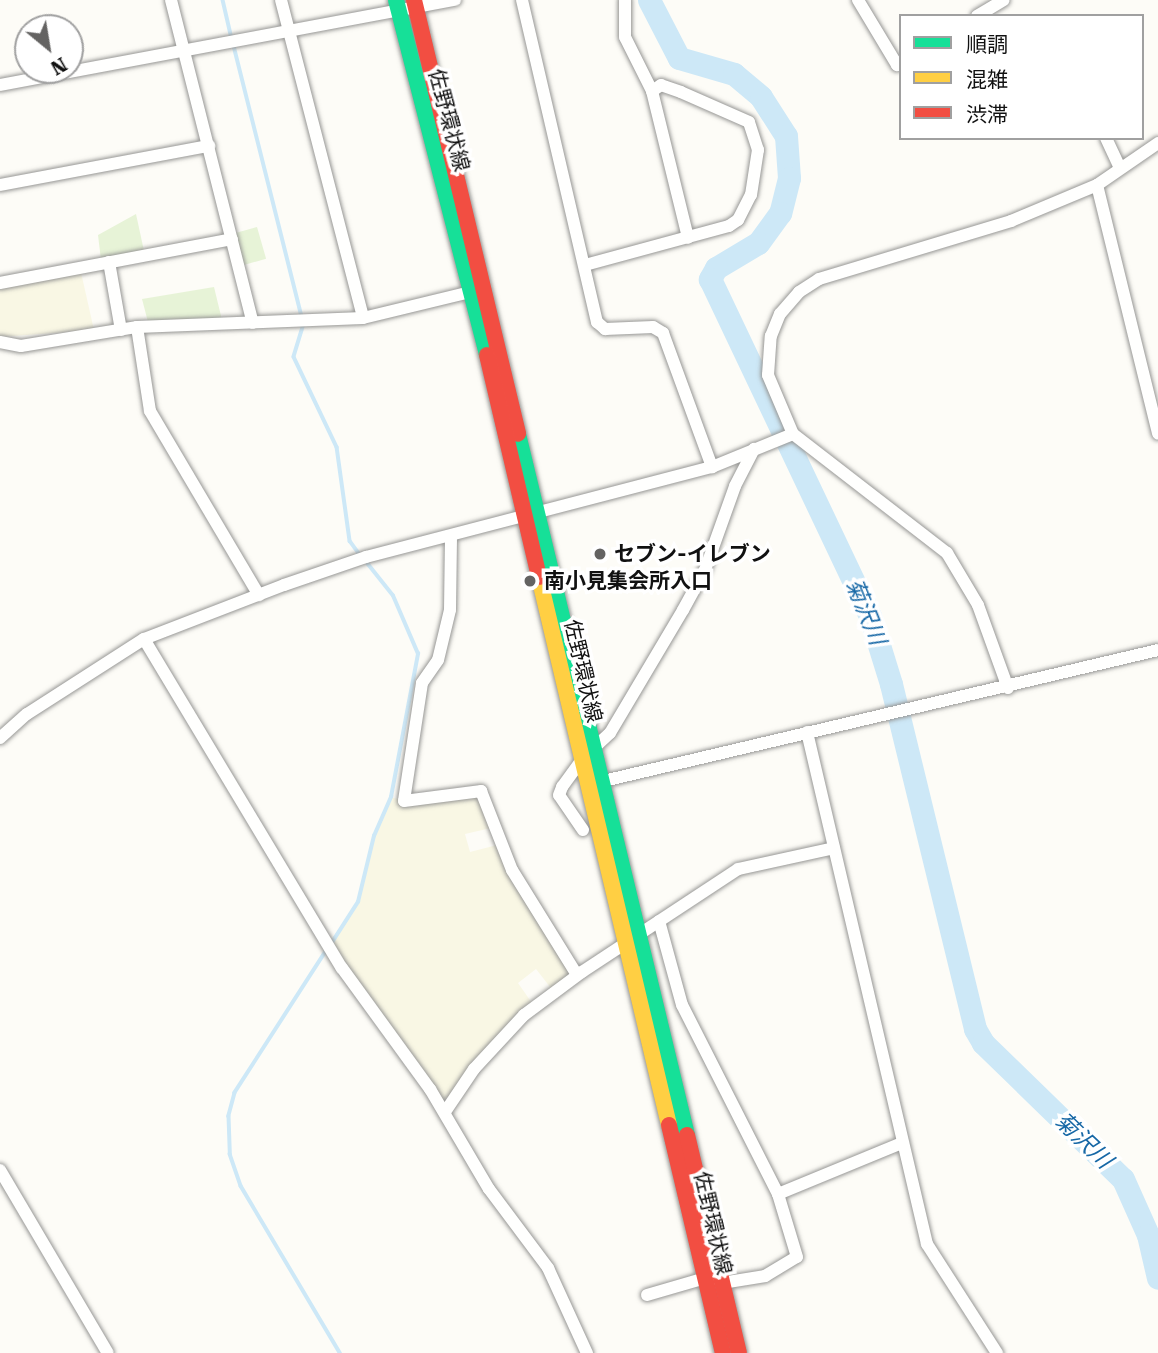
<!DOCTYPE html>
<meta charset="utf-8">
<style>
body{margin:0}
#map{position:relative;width:1158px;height:1353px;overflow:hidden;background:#fdfcf7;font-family:"Roboto Serif","Noto Sans JP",serif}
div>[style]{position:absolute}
.farmland>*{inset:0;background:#f9f7e4}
.green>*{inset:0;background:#e7f3d7;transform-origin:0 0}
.stream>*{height:3.5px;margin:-1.75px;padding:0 1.75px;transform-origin:1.75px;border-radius:1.75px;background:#cde8f7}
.river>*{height:23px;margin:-11.5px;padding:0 11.5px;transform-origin:11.5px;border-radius:11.5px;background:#cde8f7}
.roads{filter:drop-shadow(0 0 2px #979795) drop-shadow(0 0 2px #979795)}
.street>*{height:12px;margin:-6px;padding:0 6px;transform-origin:6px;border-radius:6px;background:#fffffe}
.fast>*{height:16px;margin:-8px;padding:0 8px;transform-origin:8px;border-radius:8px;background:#16e098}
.slow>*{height:16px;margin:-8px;padding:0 8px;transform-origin:8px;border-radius:8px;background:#ffcf43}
.jam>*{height:16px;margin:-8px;padding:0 8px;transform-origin:8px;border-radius:8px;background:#f24e42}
.dots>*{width:19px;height:19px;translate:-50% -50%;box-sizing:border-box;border:4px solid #fff;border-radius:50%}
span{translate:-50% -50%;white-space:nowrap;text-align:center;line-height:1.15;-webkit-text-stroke:7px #fff;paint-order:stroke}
.street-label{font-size:21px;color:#111}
.poi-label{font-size:21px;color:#111;font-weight:700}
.left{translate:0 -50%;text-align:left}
.water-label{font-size:23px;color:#1768a6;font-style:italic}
.legend{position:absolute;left:899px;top:14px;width:245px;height:126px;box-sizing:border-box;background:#fff;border:2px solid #a0a0a0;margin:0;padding:9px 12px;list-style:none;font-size:21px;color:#111}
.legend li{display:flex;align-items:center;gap:14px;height:35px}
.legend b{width:35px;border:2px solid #a0a0a0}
.north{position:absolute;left:14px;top:14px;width:70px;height:70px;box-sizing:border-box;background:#fff;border:2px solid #a0a0a0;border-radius:50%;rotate:150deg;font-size:19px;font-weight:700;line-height:28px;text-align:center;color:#111}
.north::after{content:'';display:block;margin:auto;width:24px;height:32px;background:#646362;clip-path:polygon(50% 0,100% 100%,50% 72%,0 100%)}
</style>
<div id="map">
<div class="farmland">
<i style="clip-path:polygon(80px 268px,94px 330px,0 337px,0 290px,20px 279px)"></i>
<i style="clip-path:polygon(481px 791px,491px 828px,465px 834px,470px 852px,501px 844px,577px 975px,554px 992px,536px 969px,518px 983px,532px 1003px,460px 1090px,438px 1102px,330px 949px,358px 902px,374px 836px,391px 797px,404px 801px)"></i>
</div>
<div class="green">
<i style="clip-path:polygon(136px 214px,144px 251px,101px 260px,98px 235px)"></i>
<i style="left:257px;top:227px;width:33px;height:24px;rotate:74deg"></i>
<i style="clip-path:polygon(214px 287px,222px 320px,148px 322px,142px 299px)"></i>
</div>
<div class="stream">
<i style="left:223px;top:0;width:40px;rotate:77deg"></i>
<i style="left:234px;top:46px;width:279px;rotate:75.9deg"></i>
<i style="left:304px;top:324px;width:34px;rotate:107deg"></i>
<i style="left:294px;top:357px;width:100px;rotate:64.5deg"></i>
<i style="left:337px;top:447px;width:95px;rotate:82.1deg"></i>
<i style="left:350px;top:541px;width:19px;rotate:54deg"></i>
<i style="left:331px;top:944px;width:50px;rotate:-57.3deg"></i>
<i style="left:358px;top:902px;width:68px;rotate:-76.4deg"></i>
<i style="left:374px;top:836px;width:43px;rotate:-66.4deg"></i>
<i style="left:391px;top:797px;width:146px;rotate:-79.3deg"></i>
<i style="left:418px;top:654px;width:63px;rotate:-113.3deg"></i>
<i style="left:393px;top:596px;width:43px;rotate:-128.5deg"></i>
<i style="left:327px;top:950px;width:170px;rotate:122.8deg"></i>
<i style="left:235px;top:1093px;width:24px;rotate:105deg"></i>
<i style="left:229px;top:1116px;width:38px;rotate:88deg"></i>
<i style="left:230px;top:1154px;width:34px;rotate:71deg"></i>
<i style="left:241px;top:1186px;width:194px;rotate:59.3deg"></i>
</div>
<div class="river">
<i style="left:649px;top:0;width:65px;rotate:62.7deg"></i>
<i style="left:679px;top:58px;width:57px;rotate:16.2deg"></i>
<i style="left:734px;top:74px;width:35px;rotate:40deg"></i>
<i style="left:761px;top:97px;width:46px;rotate:57.3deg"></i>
<i style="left:786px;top:136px;width:42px;rotate:85.9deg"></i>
<i style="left:789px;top:178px;width:36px;rotate:104deg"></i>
<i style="left:780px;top:213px;width:37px;rotate:126deg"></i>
<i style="left:758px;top:243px;width:49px;rotate:149.2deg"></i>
<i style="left:716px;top:268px;width:13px;rotate:119deg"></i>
<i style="left:710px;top:279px;width:373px;rotate:64.6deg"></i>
<i style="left:870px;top:616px;width:71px;rotate:72.8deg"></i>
<i style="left:891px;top:684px;width:355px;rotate:76.3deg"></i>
<i style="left:975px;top:1029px;width:16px;rotate:60deg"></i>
<i style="left:983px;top:1043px;width:195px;rotate:44.2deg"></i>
<i style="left:1123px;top:1179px;width:61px;rotate:65.9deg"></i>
<i style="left:1148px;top:1235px;width:44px;rotate:76.9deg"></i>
</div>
<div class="roads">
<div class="street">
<i style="left:171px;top:0;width:333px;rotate:75.8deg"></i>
<i style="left:281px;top:0;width:328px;rotate:75.5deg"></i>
<i style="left:522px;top:0;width:331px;rotate:76.9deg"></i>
<i style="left:597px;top:322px;width:11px;rotate:41deg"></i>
<i style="left:605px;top:329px;width:48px;rotate:-2.4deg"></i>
<i style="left:653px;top:327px;width:12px;rotate:31deg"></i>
<i style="left:663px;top:333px;width:143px;rotate:69.9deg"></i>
<i style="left:625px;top:0;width:37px;rotate:90deg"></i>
<i style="left:625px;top:37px;width:60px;rotate:63.4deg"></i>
<i style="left:652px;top:91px;width:151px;rotate:76.2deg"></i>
<i style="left:858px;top:0;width:76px;rotate:59deg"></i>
<i style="left:897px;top:65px;width:5px;rotate:-37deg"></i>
<i style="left:977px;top:16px;width:31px;rotate:-31deg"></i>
<i style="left:0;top:85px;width:463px;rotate:-10.6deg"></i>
<i style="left:1106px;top:138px;width:33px;rotate:65deg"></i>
<i style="left:0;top:185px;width:213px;rotate:-10.6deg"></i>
<i style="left:1097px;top:185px;width:256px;rotate:76.2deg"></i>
<i style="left:109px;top:262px;width:69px;rotate:80deg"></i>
<i style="left:585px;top:265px;width:149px;rotate:-15.2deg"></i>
<i style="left:729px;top:226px;width:11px;rotate:-34deg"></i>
<i style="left:738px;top:220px;width:28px;rotate:-63deg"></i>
<i style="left:751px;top:195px;width:46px;rotate:-81.2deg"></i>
<i style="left:758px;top:150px;width:29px;rotate:-108deg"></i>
<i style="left:749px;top:122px;width:74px;rotate:-156.2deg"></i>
<i style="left:681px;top:92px;width:21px;rotate:-161deg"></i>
<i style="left:661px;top:85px;width:11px;rotate:146deg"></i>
<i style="left:0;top:283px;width:236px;rotate:-10.7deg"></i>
<i style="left:137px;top:327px;width:85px;rotate:81.2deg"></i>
<i style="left:150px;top:411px;width:214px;rotate:59.4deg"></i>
<i style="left:0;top:342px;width:21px;rotate:11deg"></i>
<i style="left:21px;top:346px;width:118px;rotate:-9.3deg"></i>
<i style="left:137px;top:327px;width:226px;rotate:-2.3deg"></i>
<i style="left:363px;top:318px;width:119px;rotate:-13.6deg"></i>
<i style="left:451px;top:538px;width:72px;rotate:90.8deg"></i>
<i style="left:450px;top:610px;width:51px;rotate:103.5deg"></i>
<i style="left:438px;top:660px;width:28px;rotate:125deg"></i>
<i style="left:422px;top:683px;width:119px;rotate:98.7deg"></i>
<i style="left:404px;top:801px;width:78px;rotate:-7.4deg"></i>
<i style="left:481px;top:791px;width:85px;rotate:68.6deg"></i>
<i style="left:512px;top:870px;width:123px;rotate:58.2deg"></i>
<i style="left:144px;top:639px;width:384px;rotate:59deg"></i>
<i style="left:342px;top:968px;width:150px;rotate:54deg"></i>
<i style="left:430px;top:1089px;width:116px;rotate:59.5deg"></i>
<i style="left:489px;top:1189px;width:99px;rotate:53.2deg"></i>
<i style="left:548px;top:1268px;width:94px;rotate:65.4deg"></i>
<i style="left:1008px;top:688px;width:88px;rotate:-109.9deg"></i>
<i style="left:978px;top:605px;width:61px;rotate:-120.8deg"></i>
<i style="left:947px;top:553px;width:195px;rotate:-142.3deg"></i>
<i style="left:793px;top:434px;width:64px;rotate:-113deg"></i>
<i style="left:768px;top:375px;width:39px;rotate:-86deg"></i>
<i style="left:771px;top:336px;width:24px;rotate:-68deg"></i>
<i style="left:780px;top:314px;width:29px;rotate:-49deg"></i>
<i style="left:799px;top:292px;width:24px;rotate:-33deg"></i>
<i style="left:819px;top:279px;width:201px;rotate:-16.8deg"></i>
<i style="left:1011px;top:221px;width:93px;rotate:-22.7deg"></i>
<i style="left:1097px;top:185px;width:74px;rotate:-34.5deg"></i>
<i style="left:807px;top:732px;width:526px;rotate:76.81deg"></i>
<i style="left:927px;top:1244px;width:130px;rotate:57.3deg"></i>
<i style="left:0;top:738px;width:36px;rotate:-42deg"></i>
<i style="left:27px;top:714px;width:139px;rotate:-32.7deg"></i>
<i style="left:144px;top:639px;width:150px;rotate:-21.1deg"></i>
<i style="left:284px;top:585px;width:87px;rotate:-18.9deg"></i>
<i style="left:366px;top:557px;width:358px;rotate:-14.6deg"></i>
<i style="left:712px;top:467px;width:87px;rotate:-22.2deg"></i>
<i style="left:595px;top:783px;width:578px;rotate:-13.29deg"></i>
<i style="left:583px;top:830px;width:42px;rotate:-124.4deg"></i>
<i style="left:559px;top:795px;width:9px;rotate:-69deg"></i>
<i style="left:562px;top:787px;width:34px;rotate:-54deg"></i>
<i style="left:582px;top:759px;width:38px;rotate:-43deg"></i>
<i style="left:610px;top:733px;width:143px;rotate:-59.3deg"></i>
<i style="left:683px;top:610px;width:46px;rotate:-61.2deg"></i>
<i style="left:705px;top:570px;width:89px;rotate:-70.3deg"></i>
<i style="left:735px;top:486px;width:42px;rotate:-62.8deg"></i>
<i style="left:445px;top:1112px;width:52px;rotate:-56deg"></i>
<i style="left:474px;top:1069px;width:74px;rotate:-47.2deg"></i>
<i style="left:524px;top:1015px;width:72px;rotate:-36.6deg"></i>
<i style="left:582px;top:972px;width:187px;rotate:-33.4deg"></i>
<i style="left:738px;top:869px;width:98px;rotate:-12.3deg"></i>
<i style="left:0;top:1170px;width:212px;rotate:59.5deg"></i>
<i style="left:778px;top:1194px;width:134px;rotate:-22.4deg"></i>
<i style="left:647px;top:1295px;width:60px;rotate:-16.3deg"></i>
<i style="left:705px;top:1278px;width:18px;rotate:16deg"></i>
<i style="left:722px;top:1283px;width:44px;rotate:-9.2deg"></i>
<i style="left:765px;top:1276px;width:37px;rotate:-31deg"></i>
<i style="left:797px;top:1257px;width:66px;rotate:-106.8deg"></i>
<i style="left:778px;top:1194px;width:212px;rotate:-116.9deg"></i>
<i style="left:682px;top:1005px;width:87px;rotate:-105.3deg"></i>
</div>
<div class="fast">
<i style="left:396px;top:0;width:366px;rotate:75.6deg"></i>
<i style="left:518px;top:434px;width:721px;rotate:76.45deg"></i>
</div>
<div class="slow">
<i style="left:539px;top:577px;width:563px;rotate:76.65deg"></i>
</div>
<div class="jam">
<i style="left:414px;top:0;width:446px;rotate:76.5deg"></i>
<i style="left:487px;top:355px;width:228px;rotate:76.8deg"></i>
<i style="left:669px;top:1125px;width:234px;rotate:76.7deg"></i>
<i style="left:687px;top:1135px;width:224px;rotate:76.6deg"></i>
</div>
</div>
<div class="dots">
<i style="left:600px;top:554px;background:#646362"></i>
<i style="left:530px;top:581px;background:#646362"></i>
</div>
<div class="street-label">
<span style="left:449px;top:120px;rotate:75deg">佐野環状線</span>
<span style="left:583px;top:671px;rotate:77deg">佐野環状線</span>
<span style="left:713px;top:1223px;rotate:77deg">佐野環状線</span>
</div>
<div class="poi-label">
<span class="left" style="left:614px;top:554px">セブン-イレブン</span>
<span class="left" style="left:544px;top:581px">南小見集会所入口</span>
</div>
<div class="water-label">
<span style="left:865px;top:612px;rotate:68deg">菊沢川</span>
<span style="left:1083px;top:1141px;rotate:44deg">菊沢川</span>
</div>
<ul class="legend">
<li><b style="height:9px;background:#16e098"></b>順調</li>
<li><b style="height:9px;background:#ffcf43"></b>混雑</li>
<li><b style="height:9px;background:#f24e42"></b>渋滞</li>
</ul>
<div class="north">N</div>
</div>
